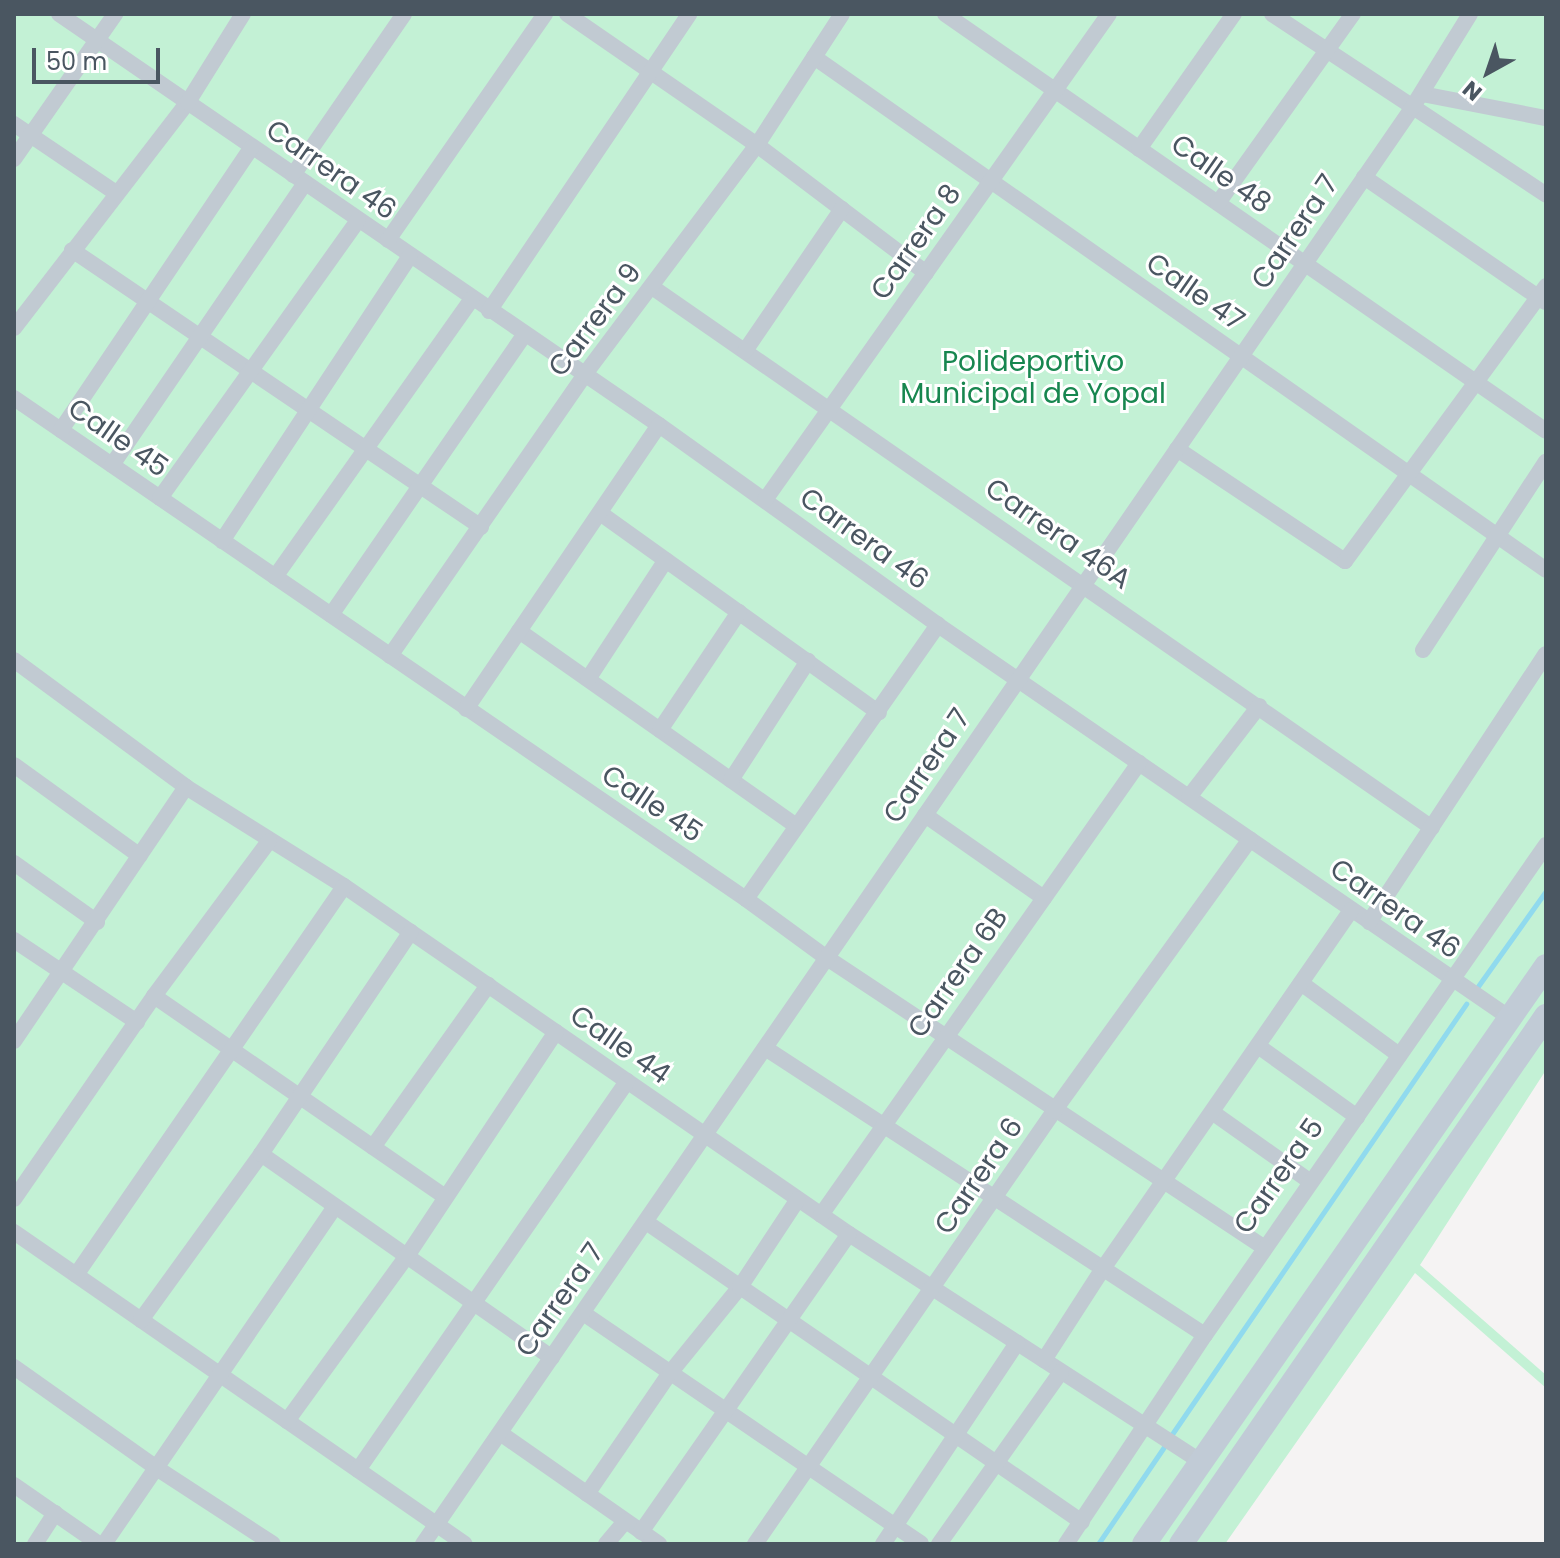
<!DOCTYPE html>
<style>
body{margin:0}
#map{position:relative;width:1560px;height:1558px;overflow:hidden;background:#f5f3f3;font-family:Poppins,sans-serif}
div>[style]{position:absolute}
.green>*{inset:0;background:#c3f1d5}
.stream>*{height:5px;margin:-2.5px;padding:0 2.5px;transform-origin:2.5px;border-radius:2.5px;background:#90daee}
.street>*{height:16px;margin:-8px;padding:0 8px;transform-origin:8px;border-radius:8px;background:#c1cad2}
.secondary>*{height:24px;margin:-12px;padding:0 12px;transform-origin:12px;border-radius:12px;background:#c1cbd6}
span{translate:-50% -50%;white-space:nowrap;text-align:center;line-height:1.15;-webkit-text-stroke:6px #fff;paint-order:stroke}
.street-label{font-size:28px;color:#4a5661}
.park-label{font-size:28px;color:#17864f}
.frame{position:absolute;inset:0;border:16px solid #4a5661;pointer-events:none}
.north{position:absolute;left:1448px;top:32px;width:80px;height:80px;-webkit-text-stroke:6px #fff;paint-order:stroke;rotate:220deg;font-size:22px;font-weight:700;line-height:32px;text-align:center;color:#4a5661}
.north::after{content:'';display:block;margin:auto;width:28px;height:36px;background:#4a5661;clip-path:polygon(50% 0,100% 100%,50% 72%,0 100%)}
.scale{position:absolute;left:32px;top:48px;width:128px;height:36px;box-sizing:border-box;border:4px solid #4a5661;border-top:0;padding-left:10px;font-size:24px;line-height:28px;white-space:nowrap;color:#4a5661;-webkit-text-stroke:6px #fff;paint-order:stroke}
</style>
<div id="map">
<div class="green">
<i style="clip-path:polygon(14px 14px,1546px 14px,1546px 1070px,1420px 1265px,1546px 1375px,1546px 1388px,1415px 1273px,1225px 1544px,14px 1544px)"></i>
</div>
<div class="stream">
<i style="left:1476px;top:989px;width:120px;rotate:-54.5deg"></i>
<i style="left:1170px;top:1437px;width:525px;rotate:-55.64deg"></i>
<i style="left:1098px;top:1544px;width:117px;rotate:-55.8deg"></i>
</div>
<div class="street">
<i style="left:59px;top:14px;width:727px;rotate:34.41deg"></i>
<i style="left:659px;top:425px;width:343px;rotate:35.6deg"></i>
<i style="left:938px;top:625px;width:694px;rotate:34.49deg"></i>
<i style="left:567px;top:14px;width:231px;rotate:34.6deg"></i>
<i style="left:757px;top:145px;width:212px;rotate:37.1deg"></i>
<i style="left:945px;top:14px;width:731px;rotate:34.75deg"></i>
<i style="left:1272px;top:14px;width:328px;rotate:33.4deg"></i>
<i style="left:814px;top:57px;width:894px;rotate:35.02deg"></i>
<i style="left:1422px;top:94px;width:126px;rotate:11deg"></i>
<i style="left:14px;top:124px;width:123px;rotate:34.1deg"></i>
<i style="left:1139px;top:149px;width:165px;rotate:-54.9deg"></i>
<i style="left:14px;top:159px;width:177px;rotate:-55.1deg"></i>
<i style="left:293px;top:175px;width:196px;rotate:-55.4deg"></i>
<i style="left:1364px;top:177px;width:220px;rotate:34.6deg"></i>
<i style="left:1218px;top:203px;width:232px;rotate:-54.5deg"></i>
<i style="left:388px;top:240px;width:275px;rotate:-55.2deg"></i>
<i style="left:72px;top:250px;width:494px;rotate:34.1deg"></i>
<i style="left:652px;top:287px;width:949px;rotate:34.74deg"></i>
<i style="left:489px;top:311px;width:358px;rotate:-56deg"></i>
<i style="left:14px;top:328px;width:285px;rotate:-52.4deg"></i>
<i style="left:188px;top:102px;width:104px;rotate:-58deg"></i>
<i style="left:745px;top:351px;width:172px;rotate:-55.7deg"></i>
<i style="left:14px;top:398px;width:887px;rotate:34.39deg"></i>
<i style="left:746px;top:899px;width:100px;rotate:36.1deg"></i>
<i style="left:827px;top:958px;width:525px;rotate:33.51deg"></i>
<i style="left:61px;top:430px;width:341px;rotate:-56deg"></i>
<i style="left:1177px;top:449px;width:202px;rotate:33.7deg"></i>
<i style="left:1345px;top:561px;width:341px;rotate:-53.8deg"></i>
<i style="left:112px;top:465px;width:342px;rotate:-55.6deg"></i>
<i style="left:160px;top:498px;width:341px;rotate:-54.5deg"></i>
<i style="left:765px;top:500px;width:595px;rotate:-54.71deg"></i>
<i style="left:600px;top:513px;width:343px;rotate:35.6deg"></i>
<i style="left:222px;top:541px;width:341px;rotate:-56.6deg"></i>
<i style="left:275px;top:577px;width:341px;rotate:-54.7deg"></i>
<i style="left:331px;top:615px;width:340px;rotate:-55.4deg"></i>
<i style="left:519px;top:631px;width:339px;rotate:35.1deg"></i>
<i style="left:1423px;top:650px;width:225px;rotate:-56.9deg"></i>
<i style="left:390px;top:656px;width:343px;rotate:-55.3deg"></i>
<i style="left:585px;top:374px;width:286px;rotate:-53.1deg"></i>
<i style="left:757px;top:145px;width:156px;rotate:-57deg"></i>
<i style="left:14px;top:660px;width:214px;rotate:36.4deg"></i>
<i style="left:186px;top:787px;width:186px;rotate:32.1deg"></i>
<i style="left:344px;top:886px;width:613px;rotate:34.57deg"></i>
<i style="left:849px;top:1234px;width:422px;rotate:32.9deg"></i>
<i style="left:588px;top:679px;width:142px;rotate:-56.8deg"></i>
<i style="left:466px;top:709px;width:343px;rotate:-55.8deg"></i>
<i style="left:660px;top:730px;width:142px;rotate:-56.2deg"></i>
<i style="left:14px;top:765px;width:155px;rotate:35.8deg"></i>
<i style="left:731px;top:780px;width:142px;rotate:-57.1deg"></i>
<i style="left:1189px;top:797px;width:115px;rotate:-52.4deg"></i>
<i style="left:925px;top:815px;width:145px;rotate:34.9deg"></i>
<i style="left:14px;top:863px;width:102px;rotate:35.4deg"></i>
<i style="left:746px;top:899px;width:335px;rotate:-55deg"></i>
<i style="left:1369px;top:922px;width:321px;rotate:-56.6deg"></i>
<i style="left:14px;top:940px;width:148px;rotate:33.7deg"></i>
<i style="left:1301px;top:983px;width:122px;rotate:36.3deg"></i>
<i style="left:154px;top:996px;width:354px;rotate:34.6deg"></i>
<i style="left:14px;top:1041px;width:307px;rotate:-55.9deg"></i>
<i style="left:1258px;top:1046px;width:122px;rotate:35.6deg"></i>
<i style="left:765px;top:1048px;width:525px;rotate:33.12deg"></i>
<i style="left:1212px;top:1112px;width:121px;rotate:35.3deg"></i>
<i style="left:373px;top:1147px;width:199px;rotate:-54.6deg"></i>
<i style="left:261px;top:1154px;width:355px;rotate:35deg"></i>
<i style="left:14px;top:1199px;width:247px;rotate:-55.4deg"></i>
<i style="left:154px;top:996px;width:193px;rotate:-53.4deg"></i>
<i style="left:821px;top:1215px;width:553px;rotate:-54.87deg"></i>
<i style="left:646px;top:1222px;width:529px;rotate:34.53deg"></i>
<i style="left:14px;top:1232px;width:548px;rotate:34.68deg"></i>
<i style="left:76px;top:1275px;width:472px;rotate:-55.4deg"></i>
<i style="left:583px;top:1313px;width:409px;rotate:34.3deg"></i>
<i style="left:141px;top:1320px;width:205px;rotate:-54.1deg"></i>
<i style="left:261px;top:1154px;width:268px;rotate:-56deg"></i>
<i style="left:1044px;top:1360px;width:107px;rotate:-57.2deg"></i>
<i style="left:1102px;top:1270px;width:438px;rotate:-55.3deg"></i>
<i style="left:14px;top:1367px;width:176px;rotate:35.3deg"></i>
<i style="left:158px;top:1469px;width:137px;rotate:33.1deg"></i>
<i style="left:287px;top:1421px;width:204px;rotate:-54deg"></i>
<i style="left:407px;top:1256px;width:269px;rotate:-56.4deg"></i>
<i style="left:500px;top:1433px;width:194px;rotate:34.9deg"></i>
<i style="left:358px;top:1470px;width:473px;rotate:-55.3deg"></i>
<i style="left:14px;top:1485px;width:103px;rotate:34.8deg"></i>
<i style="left:587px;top:1494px;width:147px;rotate:-55.6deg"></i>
<i style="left:670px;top:1373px;width:111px;rotate:-50.9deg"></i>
<i style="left:740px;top:1287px;width:105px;rotate:-56.6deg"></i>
<i style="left:641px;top:1532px;width:363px;rotate:-55.1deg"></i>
<i style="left:35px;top:1544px;width:37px;rotate:-57deg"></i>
<i style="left:104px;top:1544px;width:409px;rotate:-55.6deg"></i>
<i style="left:423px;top:1544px;width:1744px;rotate:-55.44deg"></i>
<i style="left:1412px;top:108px;width:110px;rotate:-58.3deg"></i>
<i style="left:606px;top:1544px;width:30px;rotate:-50deg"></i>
<i style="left:755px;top:1544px;width:526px;rotate:-55.37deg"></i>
<i style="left:1054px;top:1111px;width:335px;rotate:-54.2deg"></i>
<i style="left:883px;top:1544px;width:242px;rotate:-56.3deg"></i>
<i style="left:939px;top:1544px;width:211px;rotate:-54.7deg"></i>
<i style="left:1066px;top:1544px;width:251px;rotate:-56.4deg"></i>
<i style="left:1205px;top:1335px;width:597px;rotate:-55.17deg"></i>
</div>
<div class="secondary">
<i style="left:1144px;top:1544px;width:704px;rotate:-55.18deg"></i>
<i style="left:1181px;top:1544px;width:642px;rotate:-55.34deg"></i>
</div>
<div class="street-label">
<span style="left:331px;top:170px;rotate:35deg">Carrera 46</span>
<span style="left:1221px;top:174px;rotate:35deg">Calle 48</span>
<span style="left:1295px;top:232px;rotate:-56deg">Carrera 7</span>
<span style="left:916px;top:242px;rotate:-55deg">Carrera 8</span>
<span style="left:1195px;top:292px;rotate:35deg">Calle 47</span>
<span style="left:595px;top:320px;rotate:-53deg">Carrera 9</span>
<span style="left:118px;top:438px;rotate:35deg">Calle 45</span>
<span style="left:1058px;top:534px;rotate:35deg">Carrera 46A</span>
<span style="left:864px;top:539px;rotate:36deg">Carrera 46</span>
<span style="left:927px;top:766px;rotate:-56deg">Carrera 7</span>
<span style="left:652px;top:804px;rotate:34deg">Calle 45</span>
<span style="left:1395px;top:909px;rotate:35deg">Carrera 46</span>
<span style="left:958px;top:973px;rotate:-55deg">Carrera 6B</span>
<span style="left:620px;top:1045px;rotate:35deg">Calle 44</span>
<span style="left:979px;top:1176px;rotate:-56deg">Carrera 6</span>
<span style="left:1279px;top:1176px;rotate:-55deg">Carrera 5</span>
<span style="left:560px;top:1300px;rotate:-55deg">Carrera 7</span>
</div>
<div class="park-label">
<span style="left:1033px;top:378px">Polideportivo<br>Municipal de Yopal</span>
</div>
<div class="frame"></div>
<div class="north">N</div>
<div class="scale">50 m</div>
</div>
